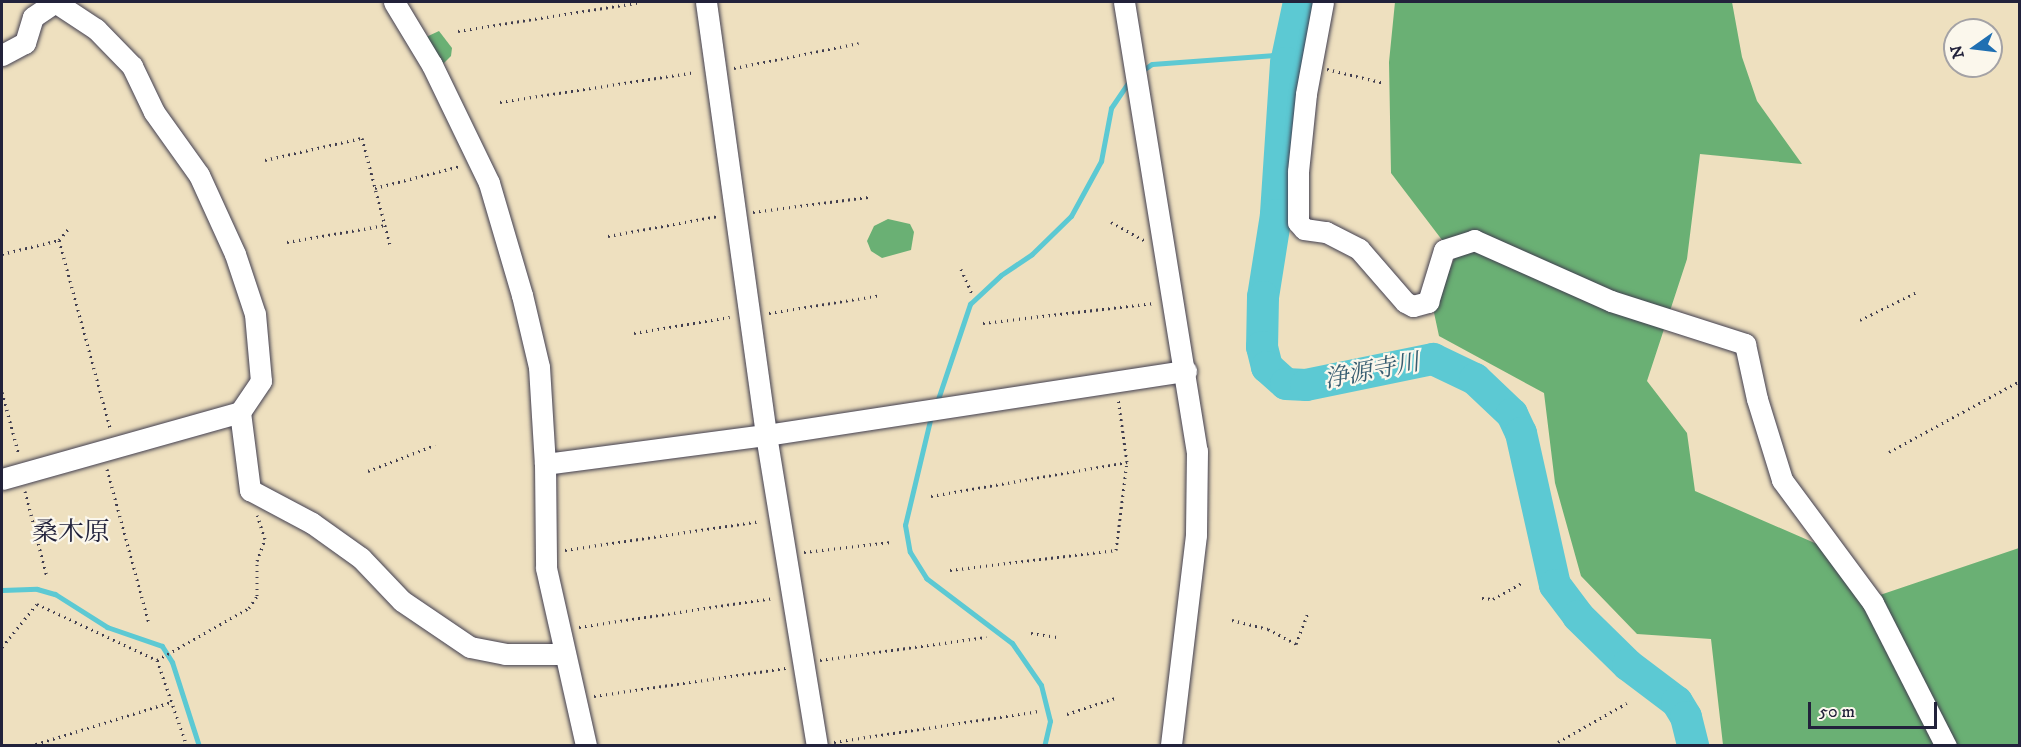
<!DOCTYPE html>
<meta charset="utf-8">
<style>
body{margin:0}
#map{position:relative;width:2021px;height:747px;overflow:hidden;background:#eee0bf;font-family:"IM FELL DW Pica","Noto Serif JP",serif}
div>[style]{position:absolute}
.forest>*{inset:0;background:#6ab074}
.stream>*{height:5px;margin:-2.5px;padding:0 2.5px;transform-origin:2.5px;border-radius:2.5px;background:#5cc9d3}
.river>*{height:32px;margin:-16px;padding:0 16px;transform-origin:16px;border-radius:16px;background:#5cc9d3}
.path>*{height:3px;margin-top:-1.5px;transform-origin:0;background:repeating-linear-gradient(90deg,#413e4f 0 1.5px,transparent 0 6px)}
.roads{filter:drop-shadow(0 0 2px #413e4f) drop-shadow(0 0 2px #413e4f)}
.minor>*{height:21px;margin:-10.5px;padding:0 10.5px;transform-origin:10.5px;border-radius:10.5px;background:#fff}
span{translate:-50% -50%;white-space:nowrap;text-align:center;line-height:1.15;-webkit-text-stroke:4.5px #fbf7ec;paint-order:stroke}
.water-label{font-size:24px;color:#365c70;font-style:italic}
.quarter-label{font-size:26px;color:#22223b}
.frame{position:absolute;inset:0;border:3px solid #22223b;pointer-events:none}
.north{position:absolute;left:1943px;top:18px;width:60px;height:60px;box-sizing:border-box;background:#fbf7ec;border:2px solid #a4a2a5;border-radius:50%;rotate:256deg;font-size:16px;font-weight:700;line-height:24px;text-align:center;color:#22223b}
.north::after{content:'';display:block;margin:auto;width:21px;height:27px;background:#1f6fb2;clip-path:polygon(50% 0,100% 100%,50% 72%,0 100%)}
.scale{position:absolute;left:1808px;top:702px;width:129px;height:27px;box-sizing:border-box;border:3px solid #22223b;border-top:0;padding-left:8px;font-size:18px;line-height:21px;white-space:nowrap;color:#22223b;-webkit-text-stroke:4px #fbf7ec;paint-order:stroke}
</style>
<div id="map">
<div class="forest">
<i style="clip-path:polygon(1395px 2px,1732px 2px,1742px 57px,1757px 101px,1802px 164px,1700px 154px,1687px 259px,1647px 381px,1687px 433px,1695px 491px,1817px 544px,1877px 596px,2019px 548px,2019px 745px,1723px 745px,1711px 639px,1637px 634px,1581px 576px,1555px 483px,1544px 393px,1439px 336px,1433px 308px,1455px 257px,1391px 173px,1389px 62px)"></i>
<i style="clip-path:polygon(439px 31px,452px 48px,451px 56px,444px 63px,436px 63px,424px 38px)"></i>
<i style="clip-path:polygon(888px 219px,910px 224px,914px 232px,911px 250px,882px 258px,871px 251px,867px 241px,874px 226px)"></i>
</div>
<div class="stream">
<i style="left:1140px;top:72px;width:14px;rotate:-34deg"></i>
<i style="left:1152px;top:64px;width:137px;rotate:-4.2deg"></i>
<i style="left:936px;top:405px;width:107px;rotate:-71.4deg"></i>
<i style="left:970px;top:304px;width:42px;rotate:-43.1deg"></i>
<i style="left:1001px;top:275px;width:37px;rotate:-34deg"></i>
<i style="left:1032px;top:254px;width:54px;rotate:-44.3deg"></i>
<i style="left:1071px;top:216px;width:63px;rotate:-61.4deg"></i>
<i style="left:1101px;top:161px;width:54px;rotate:-79.3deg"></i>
<i style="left:1111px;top:108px;width:34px;rotate:-56deg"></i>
<i style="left:931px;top:416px;width:112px;rotate:103.4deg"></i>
<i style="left:905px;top:525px;width:27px;rotate:80deg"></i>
<i style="left:910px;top:552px;width:31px;rotate:58deg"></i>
<i style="left:926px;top:578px;width:108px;rotate:37.1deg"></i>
<i style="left:1012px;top:643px;width:51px;rotate:55.4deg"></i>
<i style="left:1041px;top:685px;width:37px;rotate:76deg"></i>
<i style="left:1050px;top:721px;width:26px;rotate:103deg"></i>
<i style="left:2px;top:590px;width:35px;rotate:-2deg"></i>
<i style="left:37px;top:589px;width:19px;rotate:16deg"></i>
<i style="left:55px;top:594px;width:62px;rotate:32.4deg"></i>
<i style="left:107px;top:627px;width:58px;rotate:19.1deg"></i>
<i style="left:162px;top:646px;width:19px;rotate:58deg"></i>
<i style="left:172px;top:662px;width:88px;rotate:72.2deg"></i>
</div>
<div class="river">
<i style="left:1299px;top:2px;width:62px;rotate:102deg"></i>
<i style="left:1286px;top:63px;width:152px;rotate:93.8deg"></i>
<i style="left:1276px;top:215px;width:83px;rotate:99deg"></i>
<i style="left:1263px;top:297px;width:50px;rotate:91.1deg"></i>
<i style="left:1262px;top:347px;width:21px;rotate:76deg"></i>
<i style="left:1267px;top:367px;width:25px;rotate:42deg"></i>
<i style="left:1286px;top:384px;width:20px;rotate:3deg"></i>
<i style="left:1306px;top:385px;width:130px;rotate:-11.6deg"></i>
<i style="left:1433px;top:359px;width:47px;rotate:25.5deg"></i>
<i style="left:1475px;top:379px;width:51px;rotate:43.4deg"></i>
<i style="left:1512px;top:414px;width:21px;rotate:65deg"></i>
<i style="left:1521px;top:433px;width:156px;rotate:77.4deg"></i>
<i style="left:1555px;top:585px;width:39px;rotate:53deg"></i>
<i style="left:1578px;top:616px;width:70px;rotate:44.4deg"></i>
<i style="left:1628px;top:665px;width:61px;rotate:37.1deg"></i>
<i style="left:1677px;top:702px;width:17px;rotate:59deg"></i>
<i style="left:1686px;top:717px;width:30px;rotate:76deg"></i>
</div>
<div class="path">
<i style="left:458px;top:31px;width:186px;rotate:-9deg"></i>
<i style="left:734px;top:68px;width:127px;rotate:-11.3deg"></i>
<i style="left:1327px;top:69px;width:59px;rotate:13.8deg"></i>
<i style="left:500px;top:102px;width:198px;rotate:-8.7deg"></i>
<i style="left:265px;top:160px;width:99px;rotate:-12.8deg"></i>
<i style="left:362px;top:138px;width:111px;rotate:75.3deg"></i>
<i style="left:375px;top:188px;width:88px;rotate:-14.5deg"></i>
<i style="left:753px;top:212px;width:116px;rotate:-7.4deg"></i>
<i style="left:1111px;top:222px;width:38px;rotate:29deg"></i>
<i style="left:608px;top:236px;width:112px;rotate:-10.3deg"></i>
<i style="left:59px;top:240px;width:195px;rotate:74.8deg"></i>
<i style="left:287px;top:242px;width:99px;rotate:-9.8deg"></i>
<i style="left:2px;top:254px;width:59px;rotate:-13.8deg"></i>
<i style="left:59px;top:240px;width:17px;rotate:-50deg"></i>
<i style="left:961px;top:269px;width:27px;rotate:66deg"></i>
<i style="left:769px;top:313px;width:113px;rotate:-9.1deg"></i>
<i style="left:1860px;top:320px;width:64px;rotate:-26.2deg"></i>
<i style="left:983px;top:323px;width:172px;rotate:-6.7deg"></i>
<i style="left:634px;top:333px;width:97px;rotate:-9.5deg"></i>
<i style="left:2px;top:392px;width:65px;rotate:74.9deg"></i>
<i style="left:1889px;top:452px;width:149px;rotate:-28.5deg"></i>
<i style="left:107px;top:469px;width:161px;rotate:74.8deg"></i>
<i style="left:368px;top:471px;width:72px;rotate:-21.2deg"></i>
<i style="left:25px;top:491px;width:89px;rotate:75.7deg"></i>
<i style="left:931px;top:496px;width:199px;rotate:-9.8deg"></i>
<i style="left:565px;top:550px;width:198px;rotate:-8.4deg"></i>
<i style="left:804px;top:552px;width:88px;rotate:-6.6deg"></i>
<i style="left:950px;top:570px;width:167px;rotate:-6.9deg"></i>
<i style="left:1116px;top:550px;width:89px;rotate:-82.9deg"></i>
<i style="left:1127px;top:462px;width:65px;rotate:-98deg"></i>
<i style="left:1482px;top:598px;width:11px;rotate:5deg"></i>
<i style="left:1493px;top:599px;width:35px;rotate:-29deg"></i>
<i style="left:1232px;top:620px;width:37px;rotate:14deg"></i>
<i style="left:1268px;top:629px;width:32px;rotate:28deg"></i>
<i style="left:1296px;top:644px;width:34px;rotate:-69deg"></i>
<i style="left:579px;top:627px;width:197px;rotate:-8.5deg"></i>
<i style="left:1031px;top:633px;width:26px;rotate:9deg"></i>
<i style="left:2px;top:647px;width:55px;rotate:-50.9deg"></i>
<i style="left:37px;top:604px;width:132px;rotate:25deg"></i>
<i style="left:157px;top:660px;width:91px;rotate:70.8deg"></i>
<i style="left:157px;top:660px;width:106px;rotate:-29.5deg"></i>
<i style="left:249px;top:608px;width:14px;rotate:-56deg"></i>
<i style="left:257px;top:596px;width:35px;rotate:-90deg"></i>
<i style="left:257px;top:561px;width:23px;rotate:-70deg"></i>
<i style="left:265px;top:539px;width:25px;rotate:-108deg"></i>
<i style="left:820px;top:660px;width:168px;rotate:-7.9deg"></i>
<i style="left:594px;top:696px;width:195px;rotate:-8.3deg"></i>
<i style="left:1067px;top:714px;width:51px;rotate:-18.4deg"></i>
<i style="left:834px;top:742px;width:206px;rotate:-8.6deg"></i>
<i style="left:1558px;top:742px;width:79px;rotate:-29.5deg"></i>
<i style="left:30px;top:746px;width:148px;rotate:-17.3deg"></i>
</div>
<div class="roads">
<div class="minor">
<i style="left:55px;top:2px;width:49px;rotate:33.4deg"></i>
<i style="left:96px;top:29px;width:52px;rotate:45.8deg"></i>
<i style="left:132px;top:66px;width:51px;rotate:64.4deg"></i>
<i style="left:154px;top:112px;width:77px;rotate:54.5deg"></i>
<i style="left:199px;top:175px;width:87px;rotate:65.5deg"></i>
<i style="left:235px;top:254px;width:63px;rotate:71.6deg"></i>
<i style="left:255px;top:314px;width:67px;rotate:84.9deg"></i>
<i style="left:261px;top:381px;width:37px;rotate:124deg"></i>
<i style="left:240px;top:412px;width:79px;rotate:82.7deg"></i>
<i style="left:250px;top:490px;width:70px;rotate:28deg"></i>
<i style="left:312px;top:523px;width:60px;rotate:35.5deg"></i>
<i style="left:361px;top:558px;width:59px;rotate:46.4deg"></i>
<i style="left:402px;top:601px;width:82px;rotate:34.1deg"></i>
<i style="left:470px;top:647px;width:36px;rotate:11deg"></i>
<i style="left:505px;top:654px;width:58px"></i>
<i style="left:394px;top:2px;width:74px;rotate:58.9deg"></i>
<i style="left:432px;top:65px;width:131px;rotate:64.2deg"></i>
<i style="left:489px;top:183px;width:117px;rotate:73.6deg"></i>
<i style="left:522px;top:295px;width:74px;rotate:76.7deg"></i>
<i style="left:539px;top:367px;width:97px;rotate:86.5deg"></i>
<i style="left:545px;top:464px;width:104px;rotate:89.4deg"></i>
<i style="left:546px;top:568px;width:182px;rotate:77.3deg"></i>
<i style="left:706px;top:2px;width:437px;rotate:82.1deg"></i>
<i style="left:766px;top:435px;width:315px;rotate:80.7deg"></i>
<i style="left:1124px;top:2px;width:455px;rotate:80.8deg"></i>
<i style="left:1197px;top:451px;width:84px;rotate:90.7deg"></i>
<i style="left:1196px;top:535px;width:212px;rotate:96.8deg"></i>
<i style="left:1323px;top:2px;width:94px;rotate:100.5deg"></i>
<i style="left:1306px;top:94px;width:77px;rotate:95.9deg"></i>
<i style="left:1298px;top:171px;width:51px;rotate:90deg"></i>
<i style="left:1298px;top:222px;width:9px;rotate:49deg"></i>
<i style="left:1304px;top:229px;width:22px;rotate:8deg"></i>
<i style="left:1326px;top:232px;width:37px;rotate:27deg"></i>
<i style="left:1359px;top:249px;width:70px;rotate:49deg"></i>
<i style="left:1405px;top:302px;width:9px;rotate:27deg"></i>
<i style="left:1413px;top:306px;width:16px;rotate:-15deg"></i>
<i style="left:1428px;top:302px;width:54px;rotate:-72.9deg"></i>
<i style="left:1444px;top:250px;width:32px;rotate:-18deg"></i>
<i style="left:1474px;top:240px;width:150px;rotate:24deg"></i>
<i style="left:1611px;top:301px;width:141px;rotate:17.8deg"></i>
<i style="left:1745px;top:344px;width:56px;rotate:77.7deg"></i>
<i style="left:1757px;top:399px;width:85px;rotate:72.8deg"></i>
<i style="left:1782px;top:480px;width:153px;rotate:53.5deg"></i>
<i style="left:1873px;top:603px;width:161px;rotate:63deg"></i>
<i style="left:2px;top:55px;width:26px;rotate:-28deg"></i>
<i style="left:25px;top:43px;width:27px;rotate:-73deg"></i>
<i style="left:33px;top:17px;width:27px;rotate:-34deg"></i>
<i style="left:545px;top:464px;width:223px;rotate:-7.5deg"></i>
<i style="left:766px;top:435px;width:425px;rotate:-8.7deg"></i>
<i style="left:2px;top:479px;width:247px;rotate:-15.7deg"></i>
</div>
</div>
<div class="water-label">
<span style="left:1372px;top:372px;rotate:-11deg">浄源寺川</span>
</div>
<div class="quarter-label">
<span style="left:71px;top:533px">桑木原</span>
</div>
<div class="frame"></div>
<div class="north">N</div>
<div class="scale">50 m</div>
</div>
